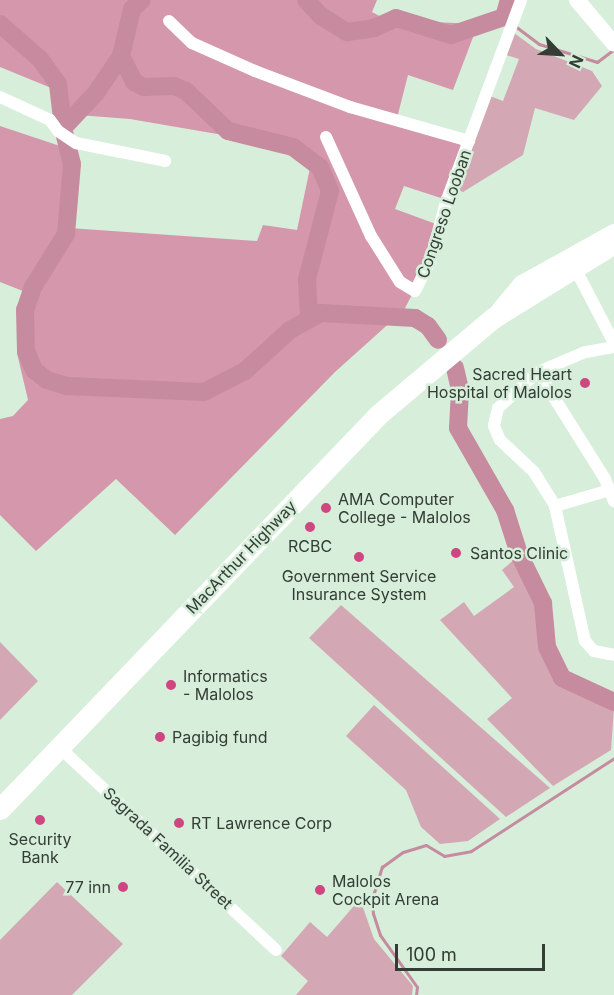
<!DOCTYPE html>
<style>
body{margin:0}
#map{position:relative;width:614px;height:995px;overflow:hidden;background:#d6eeda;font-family:Inter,sans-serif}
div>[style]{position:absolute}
.green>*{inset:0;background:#d4a7b5}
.forest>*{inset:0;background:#d497ab}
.stream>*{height:3px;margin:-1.5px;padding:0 1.5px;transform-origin:1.5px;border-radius:1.5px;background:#c78b9f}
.river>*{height:18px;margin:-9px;padding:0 9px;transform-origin:9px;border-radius:9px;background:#c78b9f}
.street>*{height:12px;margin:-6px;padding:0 6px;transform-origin:6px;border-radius:6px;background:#fff}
.secondary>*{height:16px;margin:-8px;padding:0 8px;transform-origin:8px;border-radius:8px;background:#fff}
.highway>*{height:21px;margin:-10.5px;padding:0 10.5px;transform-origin:10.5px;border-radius:10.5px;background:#fff}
.dots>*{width:16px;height:16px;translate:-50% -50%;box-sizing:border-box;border:3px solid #d6eeda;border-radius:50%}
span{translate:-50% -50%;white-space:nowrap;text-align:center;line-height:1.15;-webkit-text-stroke:5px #d6eeda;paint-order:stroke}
.street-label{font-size:16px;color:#343d35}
.poi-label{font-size:16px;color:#343d35}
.right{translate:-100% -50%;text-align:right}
.left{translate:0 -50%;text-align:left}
.north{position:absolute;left:530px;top:24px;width:60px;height:60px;-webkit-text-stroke:4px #d6eeda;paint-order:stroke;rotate:115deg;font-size:16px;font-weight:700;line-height:24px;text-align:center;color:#343d35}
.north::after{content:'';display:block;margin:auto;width:21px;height:27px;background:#343d35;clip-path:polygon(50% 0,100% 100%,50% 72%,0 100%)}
.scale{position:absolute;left:395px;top:944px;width:150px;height:27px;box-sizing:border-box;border:3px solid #343d35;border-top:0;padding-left:8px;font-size:18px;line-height:21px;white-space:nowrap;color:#343d35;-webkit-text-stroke:4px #d6eeda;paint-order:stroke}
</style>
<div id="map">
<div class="green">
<i style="clip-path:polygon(514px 33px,536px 49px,592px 71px,602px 86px,574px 120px,535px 108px,523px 155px,463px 192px,452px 188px,487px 95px,503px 101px,519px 59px,503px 54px)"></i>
<i style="clip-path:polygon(516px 558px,539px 604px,544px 649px,559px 682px,614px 708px,611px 750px,553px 786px,487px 719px,512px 698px,440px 620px,464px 602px,474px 616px,514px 587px,502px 570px)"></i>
<i style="clip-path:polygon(341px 605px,550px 788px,506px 817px,309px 638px)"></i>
<i style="clip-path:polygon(0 642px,38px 681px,0 720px)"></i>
<i style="clip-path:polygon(374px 705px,500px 819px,468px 841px,440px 844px,421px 827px,406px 790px,346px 736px)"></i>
<i style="clip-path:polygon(57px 882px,123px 944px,72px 995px,0 995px,0 940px)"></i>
<i style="clip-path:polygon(360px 899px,374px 939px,413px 986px,412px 995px,296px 995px,308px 981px,281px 956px,310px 922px,327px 937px)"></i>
</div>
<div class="forest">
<i style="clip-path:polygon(0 0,377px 0,372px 12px,400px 27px,408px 13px,432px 22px,478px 24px,453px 90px,408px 75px,396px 122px,458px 141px,462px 148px,444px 199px,404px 186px,395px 209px,436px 224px,416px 287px,404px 310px,335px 372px,175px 535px,116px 479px,36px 551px,0 515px,0 419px,13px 416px,28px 400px,17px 353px,28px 293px,0 282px,0 126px,75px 151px,69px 228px,257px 241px,263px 225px,297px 230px,310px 168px,300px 157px,281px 149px,229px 136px,130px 119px,65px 114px,66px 94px,0 67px)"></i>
</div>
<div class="stream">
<i style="left:504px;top:17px;width:7px;rotate:45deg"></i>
<i style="left:515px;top:26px;width:30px;rotate:37deg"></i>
<i style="left:539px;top:44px;width:61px;rotate:17.2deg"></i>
<i style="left:597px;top:62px;width:20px;rotate:-37deg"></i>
<i style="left:416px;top:995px;width:8px;rotate:-83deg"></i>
<i style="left:417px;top:987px;width:64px;rotate:-125.4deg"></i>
<i style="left:380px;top:935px;width:22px;rotate:-108deg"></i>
<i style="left:373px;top:914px;width:15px;rotate:-94deg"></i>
<i style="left:372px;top:899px;width:34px;rotate:-73deg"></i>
<i style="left:382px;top:867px;width:26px;rotate:-36deg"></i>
<i style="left:403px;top:852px;width:24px;rotate:-17deg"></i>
<i style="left:426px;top:845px;width:21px;rotate:31deg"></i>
<i style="left:444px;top:856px;width:27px;rotate:-10deg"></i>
<i style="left:471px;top:851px;width:171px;rotate:-33deg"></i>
</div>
<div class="river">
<i style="left:306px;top:0;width:22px;rotate:47deg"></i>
<i style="left:321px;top:16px;width:31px;rotate:32deg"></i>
<i style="left:347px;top:32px;width:27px;rotate:-8deg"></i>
<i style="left:374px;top:28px;width:24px;rotate:-24deg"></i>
<i style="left:396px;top:18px;width:58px;rotate:17.2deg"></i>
<i style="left:451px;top:35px;width:56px;rotate:-18.8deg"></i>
<i style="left:504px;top:17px;width:18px;rotate:-74deg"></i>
<i style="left:0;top:24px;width:53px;rotate:41.2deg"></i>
<i style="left:40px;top:59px;width:31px;rotate:54deg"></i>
<i style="left:58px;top:84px;width:44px;rotate:83.5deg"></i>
<i style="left:63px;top:128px;width:48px;rotate:-46.7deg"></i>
<i style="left:96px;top:93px;width:45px;rotate:-56deg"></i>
<i style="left:121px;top:56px;width:48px;rotate:-76.8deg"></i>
<i style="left:132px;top:9px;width:13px;rotate:-42deg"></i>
<i style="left:121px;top:56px;width:29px;rotate:63deg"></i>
<i style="left:134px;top:82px;width:11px;rotate:27deg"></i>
<i style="left:144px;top:87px;width:30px;rotate:-2deg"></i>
<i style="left:174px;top:86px;width:13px;rotate:23deg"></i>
<i style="left:186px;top:91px;width:58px;rotate:43.6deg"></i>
<i style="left:228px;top:131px;width:67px;rotate:13.8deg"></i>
<i style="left:293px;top:147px;width:34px;rotate:37deg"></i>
<i style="left:320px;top:167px;width:26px;rotate:67deg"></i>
<i style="left:330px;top:191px;width:91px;rotate:104.6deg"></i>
<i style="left:307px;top:279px;width:38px;rotate:87deg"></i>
<i style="left:63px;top:128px;width:37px;rotate:76deg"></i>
<i style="left:72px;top:164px;width:70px;rotate:94.9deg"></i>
<i style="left:66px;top:234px;width:62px;rotate:121.9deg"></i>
<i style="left:33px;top:287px;width:24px;rotate:109deg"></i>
<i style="left:25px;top:310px;width:41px;rotate:88.6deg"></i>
<i style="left:26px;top:351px;width:21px;rotate:67deg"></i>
<i style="left:34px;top:370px;width:16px;rotate:38deg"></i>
<i style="left:47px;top:380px;width:21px;rotate:17deg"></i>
<i style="left:67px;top:386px;width:137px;rotate:2.5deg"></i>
<i style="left:204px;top:392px;width:46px;rotate:-27.1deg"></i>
<i style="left:245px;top:371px;width:61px;rotate:-42.3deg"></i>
<i style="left:290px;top:330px;width:35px;rotate:-29deg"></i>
<i style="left:321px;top:313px;width:94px;rotate:3deg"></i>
<i style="left:415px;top:318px;width:15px;rotate:32deg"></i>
<i style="left:428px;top:326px;width:17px;rotate:54deg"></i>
<i style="left:455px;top:368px;width:23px;rotate:77deg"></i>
<i style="left:460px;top:390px;width:38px;rotate:93deg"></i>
<i style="left:458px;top:428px;width:95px;rotate:60.2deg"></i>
<i style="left:505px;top:510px;width:46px;rotate:72.3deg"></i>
<i style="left:519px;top:554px;width:55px;rotate:63.9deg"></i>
<i style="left:543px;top:603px;width:44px;rotate:84.8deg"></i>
<i style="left:547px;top:647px;width:34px;rotate:64deg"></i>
<i style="left:562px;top:678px;width:57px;rotate:24.8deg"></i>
</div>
<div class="street">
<i style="left:169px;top:21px;width:32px;rotate:44deg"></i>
<i style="left:192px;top:43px;width:69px;rotate:24deg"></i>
<i style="left:255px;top:71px;width:102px;rotate:20.8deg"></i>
<i style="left:350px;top:107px;width:124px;rotate:15.9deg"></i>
<i style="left:0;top:97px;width:55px;rotate:24.7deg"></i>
<i style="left:50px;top:120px;width:14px;rotate:54deg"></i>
<i style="left:58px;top:131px;width:22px;rotate:34deg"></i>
<i style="left:76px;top:143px;width:91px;rotate:11.4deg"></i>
<i style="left:326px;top:137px;width:109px;rotate:65.6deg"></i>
<i style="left:371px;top:236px;width:54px;rotate:57.8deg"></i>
<i style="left:400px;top:282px;width:17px;rotate:31deg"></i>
<i style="left:415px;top:291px;width:33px;rotate:-63deg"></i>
<i style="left:430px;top:262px;width:62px;rotate:-75.1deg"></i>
<i style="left:446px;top:202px;width:215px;rotate:-69.6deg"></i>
<i style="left:578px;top:274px;width:78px;rotate:62.4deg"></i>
<i style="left:614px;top:347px;width:29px;rotate:170deg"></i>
<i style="left:585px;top:352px;width:51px;rotate:156.9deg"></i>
<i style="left:538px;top:372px;width:54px;rotate:138deg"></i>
<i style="left:498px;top:408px;width:18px;rotate:103deg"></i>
<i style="left:494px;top:426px;width:15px;rotate:67deg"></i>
<i style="left:500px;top:440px;width:47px;rotate:43.3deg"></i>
<i style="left:534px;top:472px;width:40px;rotate:58deg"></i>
<i style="left:555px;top:506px;width:138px;rotate:77.5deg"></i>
<i style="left:585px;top:641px;width:13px;rotate:48deg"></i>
<i style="left:594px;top:651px;width:20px;rotate:11deg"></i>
<i style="left:538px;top:372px;width:126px;rotate:57.9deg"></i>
<i style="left:605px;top:479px;width:24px;rotate:68deg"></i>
<i style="left:555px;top:506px;width:57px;rotate:-16.2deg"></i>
<i style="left:59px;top:747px;width:297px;rotate:43.1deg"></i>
</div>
<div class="secondary">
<i style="left:577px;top:0;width:57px;rotate:49.9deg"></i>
<i style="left:499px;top:310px;width:35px;rotate:-50deg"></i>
<i style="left:522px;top:283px;width:105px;rotate:-29deg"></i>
</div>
<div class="highway">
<i style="left:0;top:809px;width:547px;rotate:-46.18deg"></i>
<i style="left:379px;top:414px;width:149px;rotate:-40.1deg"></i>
<i style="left:493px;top:318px;width:142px;rotate:-31.8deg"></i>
</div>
<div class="dots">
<i style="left:585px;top:383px;background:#cf4680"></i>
<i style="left:326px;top:508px;background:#cf4680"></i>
<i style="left:310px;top:527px;background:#cf4680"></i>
<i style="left:456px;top:553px;background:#cf4680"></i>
<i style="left:359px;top:557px;background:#cf4680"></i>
<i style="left:171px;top:685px;background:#cf4680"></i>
<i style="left:160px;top:737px;background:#cf4680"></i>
<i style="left:40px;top:820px;background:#cf4680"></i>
<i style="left:179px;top:823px;background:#cf4680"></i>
<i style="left:123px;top:887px;background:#cf4680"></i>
<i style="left:320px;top:890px;background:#cf4680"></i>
</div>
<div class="street-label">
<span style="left:444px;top:214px;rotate:-71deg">Congreso Looban</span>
<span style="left:241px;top:557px;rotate:-46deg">MacArthur Highway</span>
<span style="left:168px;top:848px;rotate:43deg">Sagrada Familia Street</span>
</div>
<div class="poi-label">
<span class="right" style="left:572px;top:383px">Sacred Heart<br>Hospital of Malolos</span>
<span class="left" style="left:338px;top:508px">AMA Computer<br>College - Malolos</span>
<span style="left:310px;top:546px">RCBC</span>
<span class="left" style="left:470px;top:553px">Santos Clinic</span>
<span style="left:359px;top:585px">Government Service<br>Insurance System</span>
<span class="left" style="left:183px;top:685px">Informatics<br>- Malolos</span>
<span class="left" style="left:172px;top:737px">Pagibig fund</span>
<span class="left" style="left:191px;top:823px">RT Lawrence Corp</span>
<span style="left:40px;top:848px">Security<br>Bank</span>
<span class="left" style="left:332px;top:890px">Malolos<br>Cockpit Arena</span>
<span class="right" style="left:111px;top:887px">77 inn</span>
</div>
<div class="north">N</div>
<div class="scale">100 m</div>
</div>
